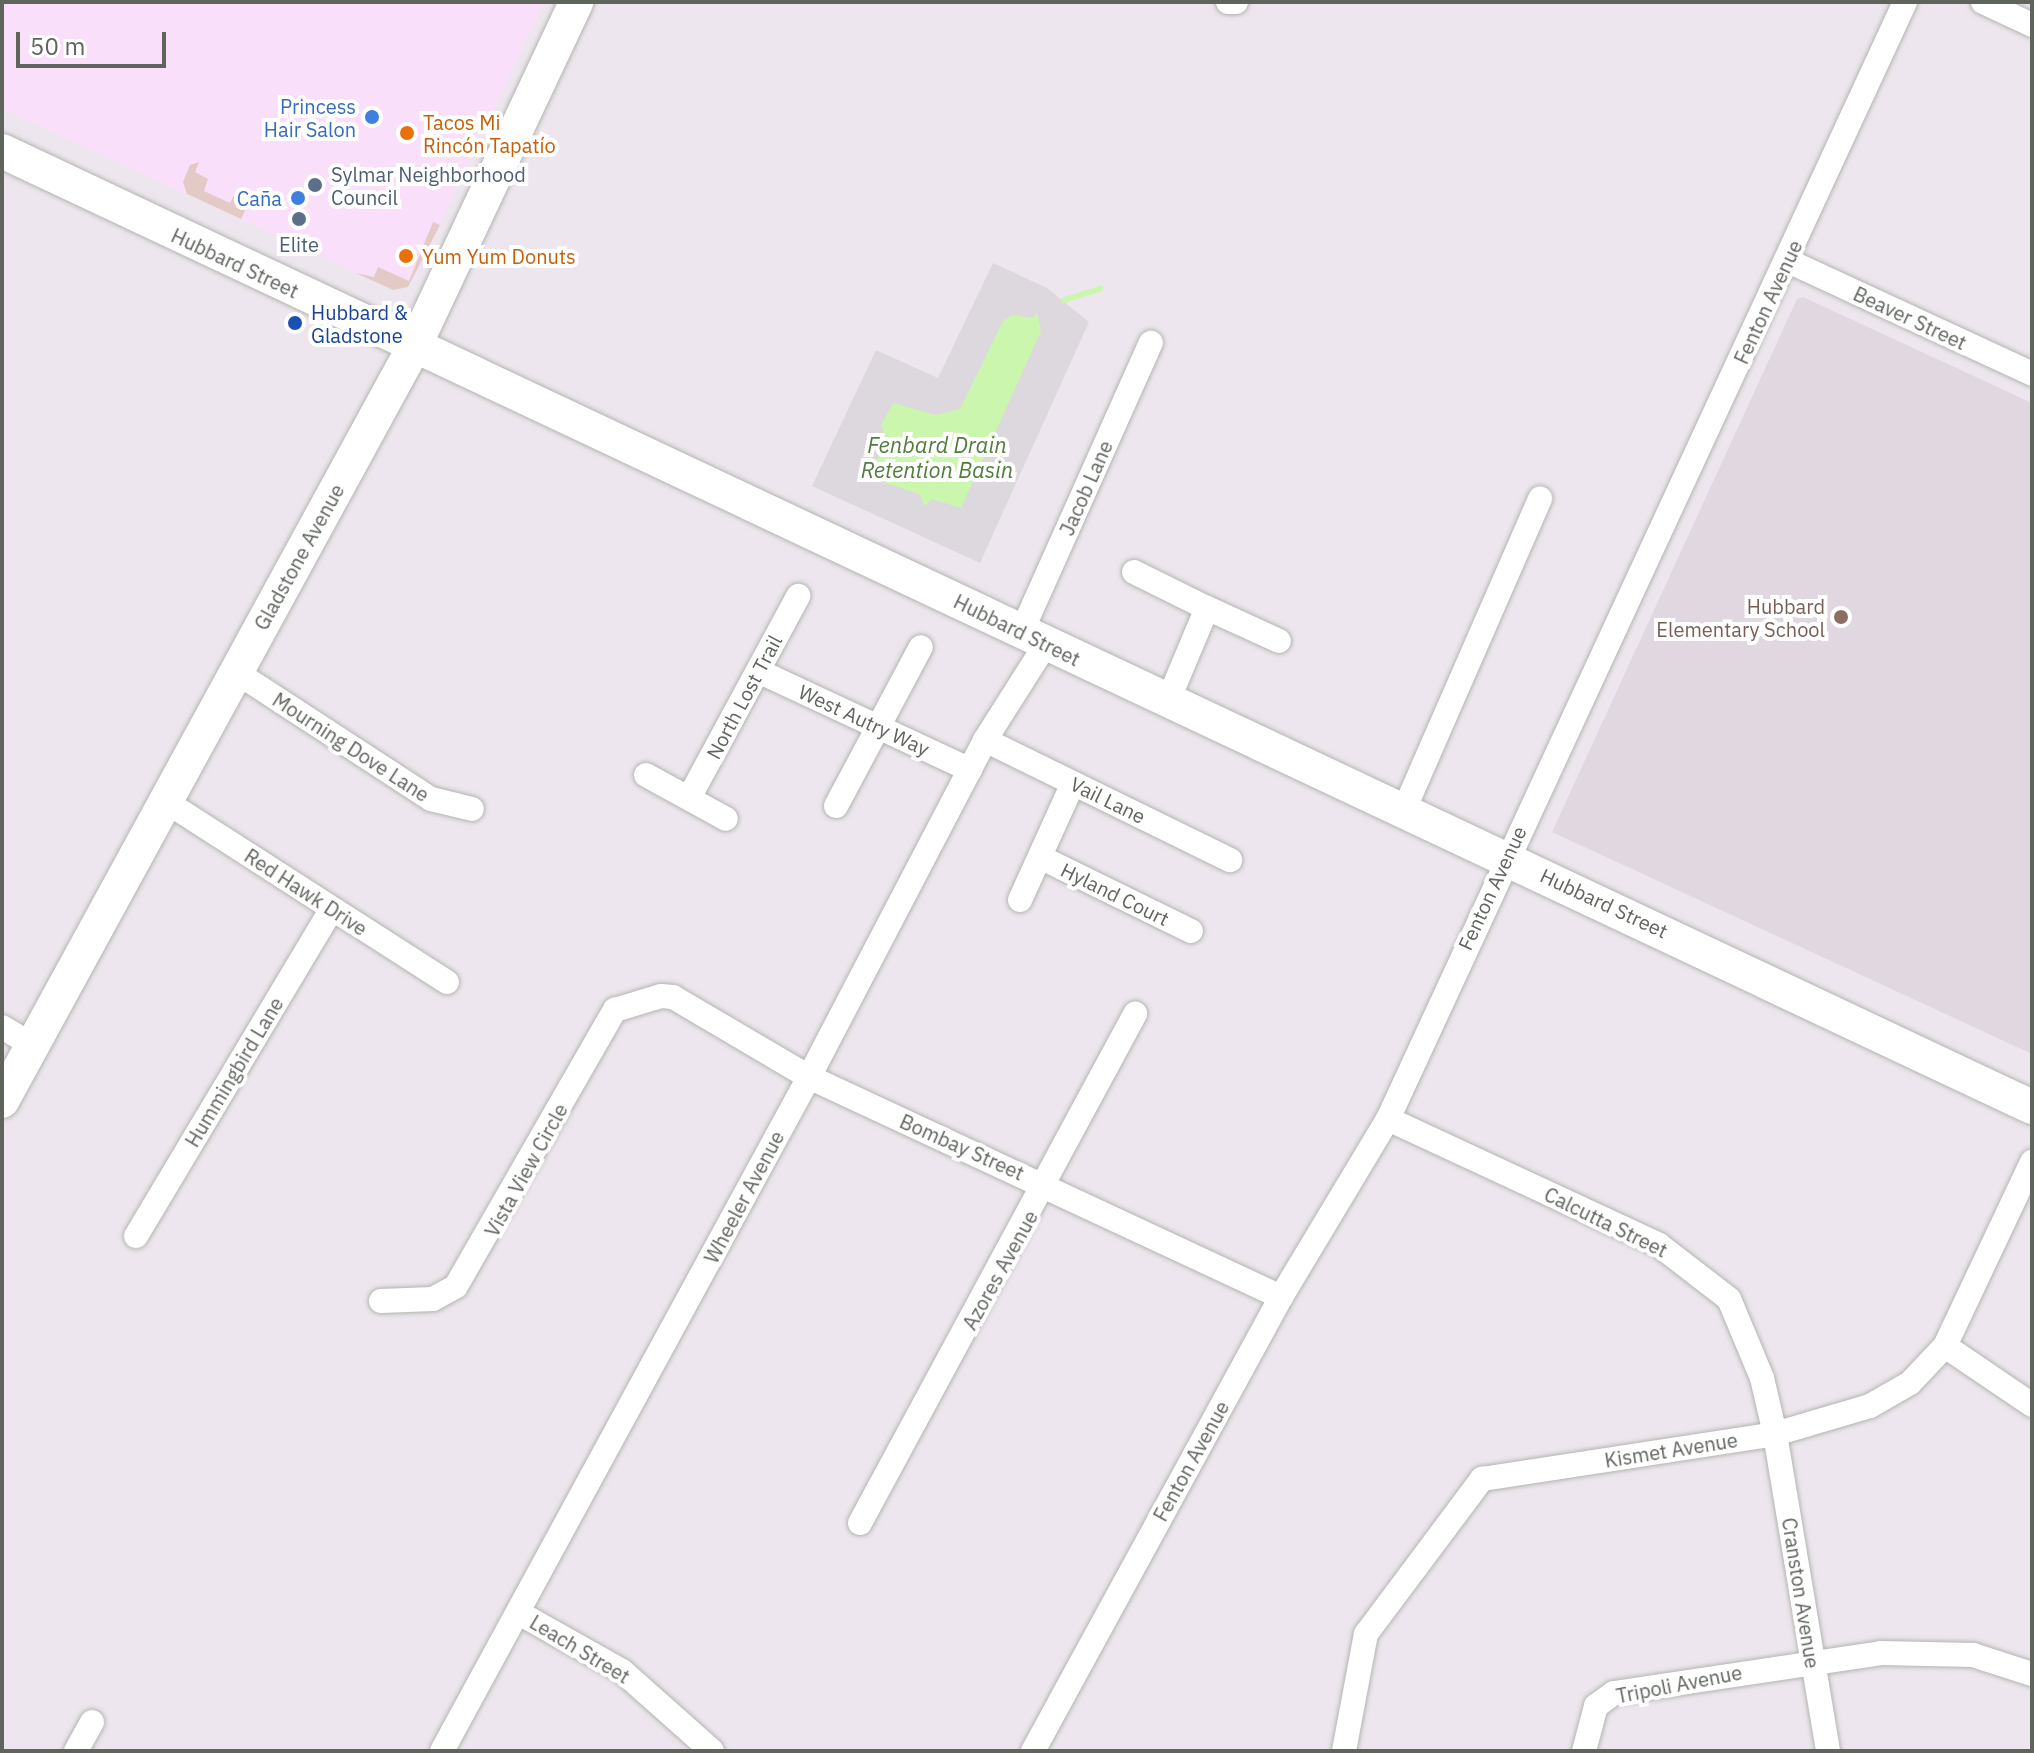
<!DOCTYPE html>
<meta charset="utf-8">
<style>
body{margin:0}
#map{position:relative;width:2034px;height:1753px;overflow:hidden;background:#eee6ee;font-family:"IBM Plex Sans",sans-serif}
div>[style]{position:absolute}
.commercial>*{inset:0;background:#f9dffa}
.industrial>*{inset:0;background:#dcd8dd}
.education>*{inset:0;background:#e0d7e1}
.green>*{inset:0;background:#e3cac5}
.water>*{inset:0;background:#cbf6ae}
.stream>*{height:6px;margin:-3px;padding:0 3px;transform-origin:3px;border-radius:3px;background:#cbf6ae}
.roads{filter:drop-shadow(0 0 2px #b2b6b1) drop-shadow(0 0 2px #b2b6b1)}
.street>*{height:24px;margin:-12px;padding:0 12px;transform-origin:12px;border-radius:12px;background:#fff}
.secondary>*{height:34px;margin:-17px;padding:0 17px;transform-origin:17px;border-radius:17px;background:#fff}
.dots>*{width:22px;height:22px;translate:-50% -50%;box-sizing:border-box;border:4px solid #fff;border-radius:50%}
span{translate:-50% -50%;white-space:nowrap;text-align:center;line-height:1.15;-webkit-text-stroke:8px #fff;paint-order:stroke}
.shop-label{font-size:20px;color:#366cbe}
.right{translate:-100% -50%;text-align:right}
.food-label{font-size:20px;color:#c56008}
.left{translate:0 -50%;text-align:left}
.service-label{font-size:20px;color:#4e5e75}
.street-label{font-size:20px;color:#5f645d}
.transit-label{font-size:20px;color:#164399}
.education-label{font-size:20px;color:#785e54}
.water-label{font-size:22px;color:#517d3c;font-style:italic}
.frame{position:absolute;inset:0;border:4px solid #5f645d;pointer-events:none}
.scale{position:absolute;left:16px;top:32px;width:150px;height:36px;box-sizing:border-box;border:4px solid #5f645d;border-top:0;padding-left:10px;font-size:24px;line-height:28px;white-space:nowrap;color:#5f645d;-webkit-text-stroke:6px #fff;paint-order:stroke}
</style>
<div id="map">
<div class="commercial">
<i style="clip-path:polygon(2px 2px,544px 2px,414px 280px,393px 290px,2px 109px)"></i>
</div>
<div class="industrial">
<i style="clip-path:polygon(993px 263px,1047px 288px,1089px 322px,980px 563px,812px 486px,876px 350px,938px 378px)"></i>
</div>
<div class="education">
<i style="clip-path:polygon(1803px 297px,2032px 403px,2032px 1054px,1552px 832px,1797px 299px)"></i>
</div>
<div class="green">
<i style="clip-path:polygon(199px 162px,195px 172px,208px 179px,204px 191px,230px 203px,236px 192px,251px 198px,241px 219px,187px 194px,183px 182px,190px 165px)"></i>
<i style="clip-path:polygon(433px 222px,440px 225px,408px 287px,393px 290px,356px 273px,374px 277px,378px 267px,409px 281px)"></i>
</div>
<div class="water">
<i style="clip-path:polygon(1037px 312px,1041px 331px,961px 508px,932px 499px,925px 506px,919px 494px,868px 477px,887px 440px,881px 425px,893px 403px,936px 415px,960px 409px,1003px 321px,1013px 315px,1033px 318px)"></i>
</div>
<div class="stream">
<i style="left:1064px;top:300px;width:38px;rotate:-17deg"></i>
</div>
<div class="roads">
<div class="street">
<i style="left:1228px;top:2px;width:8px"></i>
<i style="left:1983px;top:2px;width:54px;rotate:25.1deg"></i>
<i style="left:1788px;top:261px;width:269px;rotate:24.8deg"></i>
<i style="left:1134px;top:572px;width:81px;rotate:26.3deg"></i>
<i style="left:1207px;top:608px;width:101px;rotate:112.8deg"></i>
<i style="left:1207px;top:608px;width:79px;rotate:24.6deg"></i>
<i style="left:1021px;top:633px;width:318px;rotate:-65.9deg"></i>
<i style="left:758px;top:671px;width:234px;rotate:25deg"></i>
<i style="left:236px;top:672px;width:233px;rotate:33.1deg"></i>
<i style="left:431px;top:799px;width:42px;rotate:13.7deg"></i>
<i style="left:985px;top:740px;width:273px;rotate:26.1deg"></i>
<i style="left:646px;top:775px;width:91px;rotate:28.8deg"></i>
<i style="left:689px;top:798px;width:230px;rotate:-61.6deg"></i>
<i style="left:165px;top:801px;width:335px;rotate:32.7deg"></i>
<i style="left:836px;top:806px;width:180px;rotate:-61.9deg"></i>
<i style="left:1404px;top:810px;width:340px;rotate:-66.4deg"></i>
<i style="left:1040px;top:857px;width:168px;rotate:26.1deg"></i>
<i style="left:1020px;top:900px;width:128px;rotate:-65.6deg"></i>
<i style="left:2px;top:1027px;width:35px;rotate:31deg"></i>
<i style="left:1388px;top:1119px;width:299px;rotate:24.9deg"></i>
<i style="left:1659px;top:1245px;width:88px;rotate:37.6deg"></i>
<i style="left:1729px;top:1299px;width:86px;rotate:67.3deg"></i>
<i style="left:1762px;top:1378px;width:57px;rotate:76.9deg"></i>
<i style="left:1775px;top:1434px;width:321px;rotate:80.5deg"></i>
<i style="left:136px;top:1236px;width:381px;rotate:-59.1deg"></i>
<i style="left:381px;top:1301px;width:52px;rotate:-2.2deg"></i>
<i style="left:433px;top:1299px;width:26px;rotate:-29deg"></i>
<i style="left:456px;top:1286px;width:319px;rotate:-60.1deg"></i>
<i style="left:615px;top:1010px;width:48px;rotate:-16.9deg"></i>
<i style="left:661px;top:996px;width:12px;rotate:5deg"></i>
<i style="left:673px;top:997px;width:158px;rotate:30.5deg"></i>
<i style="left:809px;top:1077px;width:521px;rotate:24.99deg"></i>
<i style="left:1945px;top:1346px;width:105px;rotate:34.1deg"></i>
<i style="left:860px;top:1523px;width:579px;rotate:-61.62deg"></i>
<i style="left:519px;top:1613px;width:118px;rotate:29.4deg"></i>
<i style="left:622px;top:1671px;width:120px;rotate:41.6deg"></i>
<i style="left:76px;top:1751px;width:33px;rotate:-61deg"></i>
<i style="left:442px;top:1751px;width:767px;rotate:-61.43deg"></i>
<i style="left:809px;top:1077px;width:380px;rotate:-62.4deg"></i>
<i style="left:985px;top:740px;width:114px;rotate:-57.6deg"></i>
<i style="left:1033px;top:1751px;width:517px;rotate:-61.35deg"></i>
<i style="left:1281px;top:1297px;width:208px;rotate:-59deg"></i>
<i style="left:1388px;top:1119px;width:1231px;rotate:-65.16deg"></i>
<i style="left:1344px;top:1751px;width:119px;rotate:-79.4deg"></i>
<i style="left:1366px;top:1634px;width:194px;rotate:-53.2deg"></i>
<i style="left:1482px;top:1479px;width:296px;rotate:-8.7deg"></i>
<i style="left:1775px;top:1434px;width:99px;rotate:-16.4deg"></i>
<i style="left:1870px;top:1406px;width:46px;rotate:-29.9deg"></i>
<i style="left:1910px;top:1383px;width:51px;rotate:-46.6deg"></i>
<i style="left:1945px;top:1346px;width:204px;rotate:-64.7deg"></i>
<i style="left:1584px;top:1751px;width:47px;rotate:-75.1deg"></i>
<i style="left:1596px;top:1706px;width:22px;rotate:-36deg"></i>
<i style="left:1614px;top:1693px;width:270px;rotate:-8.5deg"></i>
<i style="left:1881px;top:1653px;width:92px;rotate:1.2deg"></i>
<i style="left:1973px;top:1655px;width:62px;rotate:17.9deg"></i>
</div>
<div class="secondary">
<i style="left:2px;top:151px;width:2244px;rotate:25.22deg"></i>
<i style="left:2px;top:1101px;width:859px;rotate:-61.35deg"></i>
<i style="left:414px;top:347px;width:381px;rotate:-64.8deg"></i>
</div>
</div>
<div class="dots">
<i style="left:372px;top:117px;background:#3f7fe0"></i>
<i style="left:407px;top:133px;background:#e8710a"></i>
<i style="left:315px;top:185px;background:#5c6f8a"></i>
<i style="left:298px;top:198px;background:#3f7fe0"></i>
<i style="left:299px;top:219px;background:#5c6f8a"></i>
<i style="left:406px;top:256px;background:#e8710a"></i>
<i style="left:295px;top:323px;background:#1a4fb4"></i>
<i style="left:1841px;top:617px;background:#8d6e63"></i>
</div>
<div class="shop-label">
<span class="right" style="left:356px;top:118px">Princess<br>Hair Salon</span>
<span class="right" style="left:282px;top:198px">Caña</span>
</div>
<div class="food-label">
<span class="left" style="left:423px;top:134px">Tacos Mi<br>Rincón Tapatío</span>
<span class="left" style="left:422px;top:256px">Yum Yum Donuts</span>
</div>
<div class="service-label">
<span class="left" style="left:331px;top:186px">Sylmar Neighborhood<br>Council</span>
<span style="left:299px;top:244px">Elite</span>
</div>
<div class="street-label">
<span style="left:235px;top:263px;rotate:25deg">Hubbard Street</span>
<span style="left:1768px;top:302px;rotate:-65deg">Fenton Avenue</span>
<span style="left:1910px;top:318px;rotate:25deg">Beaver Street</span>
<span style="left:1086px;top:488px;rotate:-66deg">Jacob Lane</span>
<span style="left:299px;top:557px;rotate:-61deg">Gladstone Avenue</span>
<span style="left:1017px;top:630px;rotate:26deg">Hubbard Street</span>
<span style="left:744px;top:697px;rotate:-62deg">North Lost Trail</span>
<span style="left:864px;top:720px;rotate:25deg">West Autry Way</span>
<span style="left:351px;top:747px;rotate:33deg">Mourning Dove Lane</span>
<span style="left:1108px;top:800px;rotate:26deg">Vail Lane</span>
<span style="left:1492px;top:888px;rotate:-65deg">Fenton Avenue</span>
<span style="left:306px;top:892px;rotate:33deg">Red Hawk Drive</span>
<span style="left:1115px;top:894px;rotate:26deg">Hyland Court</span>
<span style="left:1604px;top:903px;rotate:25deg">Hubbard Street</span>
<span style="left:234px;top:1072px;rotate:-59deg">Hummingbird Lane</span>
<span style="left:962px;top:1147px;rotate:24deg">Bombay Street</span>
<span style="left:526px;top:1170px;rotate:-61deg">Vista View Circle</span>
<span style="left:744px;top:1197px;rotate:-62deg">Wheeler Avenue</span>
<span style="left:1606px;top:1222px;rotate:26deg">Calcutta Street</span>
<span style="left:1000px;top:1270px;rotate:-61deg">Azores Avenue</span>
<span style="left:1671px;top:1450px;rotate:-9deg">Kismet Avenue</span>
<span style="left:1191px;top:1461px;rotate:-61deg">Fenton Avenue</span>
<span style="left:1801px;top:1593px;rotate:81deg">Cranston Avenue</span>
<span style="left:580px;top:1649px;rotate:31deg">Leach Street</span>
<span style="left:1679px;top:1684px;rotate:-11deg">Tripoli Avenue</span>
</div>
<div class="transit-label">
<span class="left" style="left:311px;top:324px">Hubbard &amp;<br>Gladstone</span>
</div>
<div class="education-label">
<span class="right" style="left:1825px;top:618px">Hubbard<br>Elementary School</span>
</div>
<div class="water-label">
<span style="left:937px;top:457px">Fenbard Drain<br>Retention Basin</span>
</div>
<div class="frame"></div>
<div class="scale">50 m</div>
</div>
